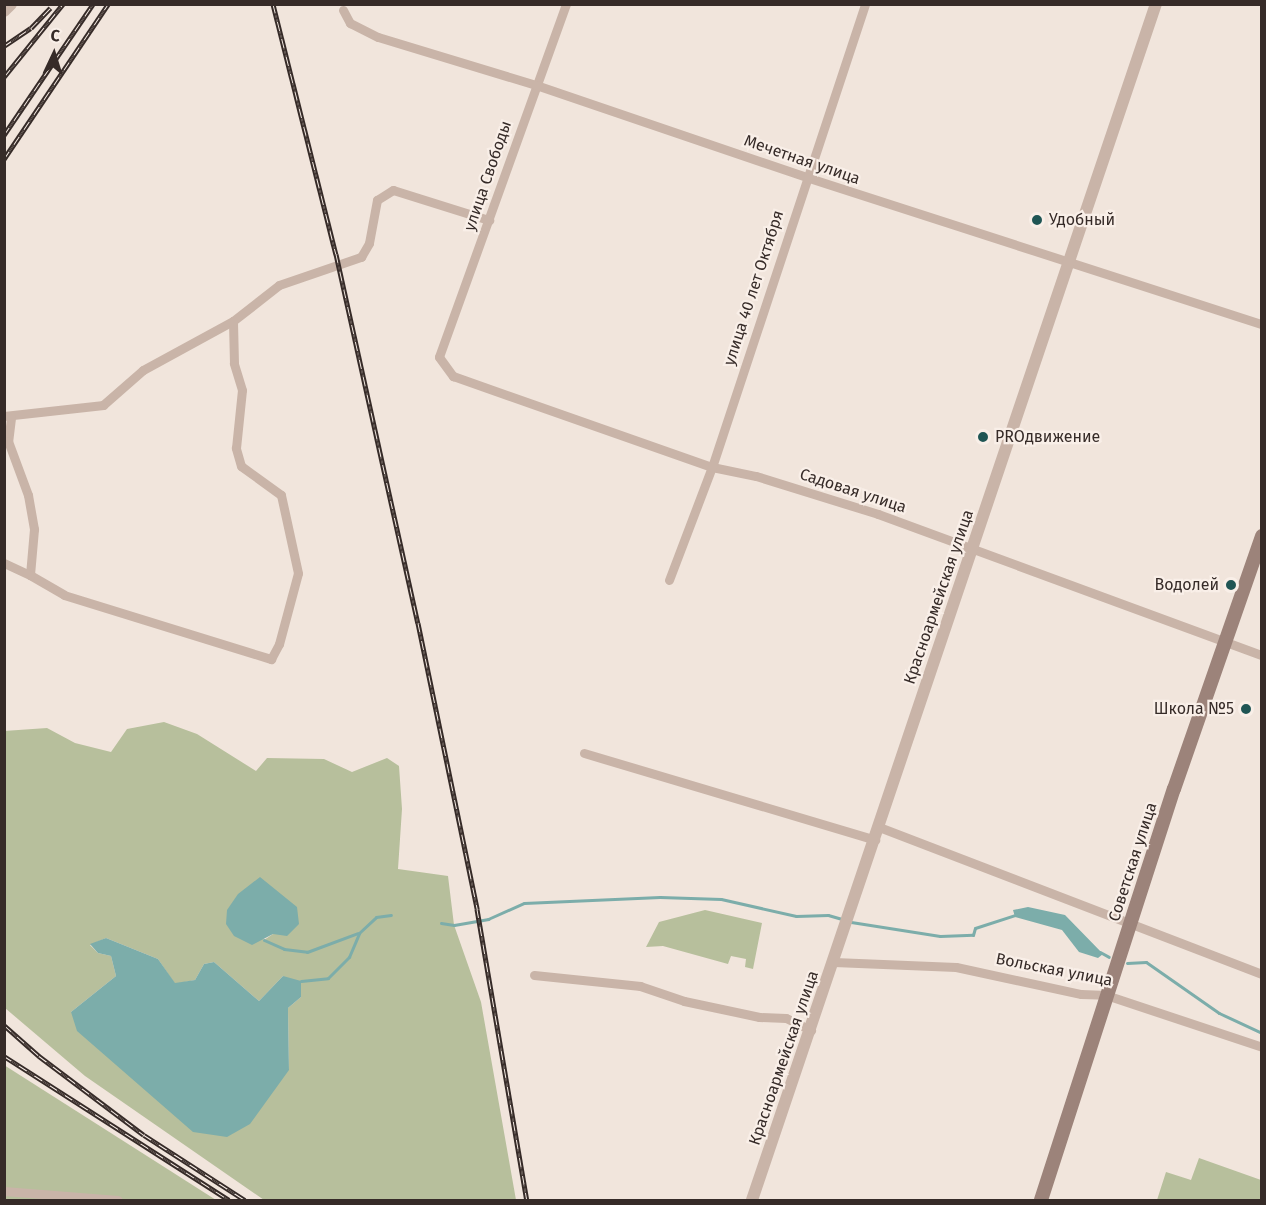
<!DOCTYPE html>
<html>
<head>
<meta charset="utf-8">
<style>
	body { margin:0 }
	#map { position:relative; width:1266px; height:1205px; overflow:hidden; background:#f1e5dc; font-family:"Fira Sans",sans-serif }
	div>[style] { position:absolute }
	.green>* { inset:0; background:#b7bf9c }
	.water>* { inset:0; background:#7cadaa }
	.stream>* { height:3px; margin:-1.5px; padding:0 1.5px; transform-origin:1.5px; border-radius:1.5px; background:#7cadaa }
	.minor>* { height:9px; margin:-4.5px; padding:0 4.5px; transform-origin:4.5px; border-radius:4.5px; background:#c9b4a8 }
	.tertiary>* { height:12px; margin:-6px; padding:0 6px; transform-origin:6px; border-radius:6px; background:#c9b4a8 }
	.secondary>* { height:14px; margin:-7px; padding:0 7px; transform-origin:7px; border-radius:7px; background:#9c837a }
	.rail>* { height:5px; margin-top:-2.5px; transform-origin:0; background:repeating-linear-gradient(90deg,#f9efe8 0 9px,#362b28 0 18px); box-sizing:border-box; border-block:2px solid #362b28 }
	.dots>* { width:16px; height:16px; translate:-50% -50%; box-sizing:border-box; border:3px solid #f9efe8; border-radius:50% }
	span { translate:-50% -50%; white-space:nowrap; text-align:center; line-height:1.15; -webkit-text-stroke:4.5px #f9efe8; paint-order:stroke }
	.street-label { font-size:16px; color:#362b28 }
	.poi-label { font-size:16px; color:#362b28 }
	.left { translate:0 -50%; text-align:left }
	.right { translate:-100% -50%; text-align:right }
	.frame { position:absolute; inset:0; border:6px solid #362b28; pointer-events:none }
	.north { position:absolute; left:24px; top:24px; width:60px; height:60px; -webkit-text-stroke:4px #f9efe8; paint-order:stroke; rotate:4deg; font-size:16px; font-weight:700; line-height:24px; text-align:center; color:#362b28 }
	.north::after { content:''; display:block; margin:auto; width:21px; height:27px; background:#362b28; clip-path:polygon(50% 0,100% 100%,50% 72%,0 100%) }
</style>
</head>
<body>
<div id="map">
	<div class="green">
		<div style="clip-path:polygon(evenodd,164px 722px,197px 734px,256px 771px,267px 758px,324px 759px,352px 772px,387px 758px,399px 766px,402px 809px,398px 869px,448px 876px,454px 925px,481px 1002px,516px 1200px,264px 1200px,85px 1076px,5px 1008px,4px 731px,47px 728px,75px 743px,111px 752px,127px 729px,164px 722px,238px 894px,273px 934px,264px 940px,238px 894px,164px 722px,106px 938px,158px 959px,175px 984px,195px 980px,204px 964px,214px 962px,259px 1001px,283px 976px,301px 997px,288px 1008px,289px 1070px,71px 1012px,116px 976px,111px 956px,98px 953px,90px 945px,106px 938px)"></div>
		<div style="clip-path:polygon(705px 910px,762px 923px,753px 969px,745px 967px,746px 959px,731px 956px,728px 964px,663px 946px,646px 947px,659px 922px)"></div>
		<div style="clip-path:polygon(4px 1065px,158px 1163px,216px 1200px,5px 1200px)"></div>
		<div style="clip-path:polygon(1199px 1158px,1261px 1180px,1261px 1200px,1157px 1200px,1166px 1172px,1191px 1180px)"></div>
	</div>
	<div class="water">
		<div style="clip-path:polygon(260px 877px,297px 907px,299px 924px,287px 936px,273px 934px,252px 945px,234px 936px,226px 924px,227px 910px,238px 894px)"></div>
		<div style="clip-path:polygon(1028px 907px,1065px 915px,1103px 954px,1098px 958px,1079px 952px,1062px 930px,1015px 917px,1013px 910px)"></div>
		<div style="clip-path:polygon(106px 938px,158px 959px,175px 983px,195px 980px,204px 964px,214px 962px,259px 1001px,283px 976px,301px 981px,301px 997px,288px 1008px,289px 1070px,250px 1124px,227px 1137px,193px 1132px,77px 1031px,71px 1012px,116px 976px,111px 956px,98px 953px,90px 944px)"></div>
	</div>
	<div class="stream">
		<div style="left:851px;top:922px;width:90px;rotate:8.9deg"></div>
		<div style="left:940px;top:936px;width:33px;rotate:-2deg"></div>
		<div style="left:973px;top:935px;width:7px;rotate:-74deg"></div>
		<div style="left:975px;top:928px;width:45px;rotate:-18deg"></div>
		<div style="left:441px;top:923px;width:13px;rotate:9deg"></div>
		<div style="left:454px;top:925px;width:35px;rotate:-10deg"></div>
		<div style="left:488px;top:919px;width:39px;rotate:-24deg"></div>
		<div style="left:524px;top:903px;width:136px;rotate:-2.5deg"></div>
		<div style="left:660px;top:897px;width:61px;rotate:1.9deg"></div>
		<div style="left:721px;top:899px;width:77px;rotate:12.8deg"></div>
		<div style="left:796px;top:916px;width:32px;rotate:-2deg"></div>
		<div style="left:828px;top:915px;width:18px;rotate:16deg"></div>
		<div style="left:264px;top:940px;width:22px;rotate:24deg"></div>
		<div style="left:284px;top:949px;width:23px;rotate:7deg"></div>
		<div style="left:307px;top:952px;width:54px;rotate:-20.4deg"></div>
		<div style="left:1100px;top:952px;width:10px;rotate:29deg"></div>
		<div style="left:1127px;top:963px;width:19px;rotate:-3deg"></div>
		<div style="left:1146px;top:962px;width:89px;rotate:34.9deg"></div>
		<div style="left:1219px;top:1013px;width:47px;rotate:24.9deg"></div>
		<div style="left:301px;top:981px;width:27px;rotate:-6deg"></div>
		<div style="left:328px;top:978px;width:30px;rotate:-45deg"></div>
		<div style="left:349px;top:957px;width:26px;rotate:-67deg"></div>
		<div style="left:359px;top:933px;width:23px;rotate:-43deg"></div>
		<div style="left:376px;top:917px;width:15px;rotate:-8deg"></div>
	</div>
	<div class="minor">
		<div style="left:566px;top:4px;width:375px;rotate:109.8deg"></div>
		<div style="left:439px;top:357px;width:24px;rotate:54deg"></div>
		<div style="left:453px;top:376px;width:275px;rotate:19.4deg"></div>
		<div style="left:712px;top:467px;width:45px;rotate:11.6deg"></div>
		<div style="left:756px;top:476px;width:128px;rotate:17.3deg"></div>
		<div style="left:878px;top:514px;width:409px;rotate:20.2deg"></div>
		<div style="left:343px;top:10px;width:15px;rotate:62deg"></div>
		<div style="left:350px;top:23px;width:31px;rotate:27deg"></div>
		<div style="left:378px;top:37px;width:165px;rotate:16.9deg"></div>
		<div style="left:536px;top:85px;width:285px;rotate:18.8deg"></div>
		<div style="left:806px;top:177px;width:479px;rotate:17.9deg"></div>
		<div style="left:4px;top:416px;width:100px;rotate:-6.3deg"></div>
		<div style="left:103px;top:405px;width:53px;rotate:-41.2deg"></div>
		<div style="left:143px;top:370px;width:102px;rotate:-28.6deg"></div>
		<div style="left:233px;top:321px;width:58px;rotate:-38deg"></div>
		<div style="left:279px;top:285px;width:87px;rotate:-18.9deg"></div>
		<div style="left:361px;top:257px;width:16px;rotate:-60deg"></div>
		<div style="left:369px;top:243px;width:44px;rotate:-79.5deg"></div>
		<div style="left:377px;top:200px;width:19px;rotate:-32deg"></div>
		<div style="left:393px;top:190px;width:101px;rotate:17.4deg"></div>
		<div style="left:11px;top:418px;width:23px;rotate:97deg"></div>
		<div style="left:8px;top:441px;width:58px;rotate:69.7deg"></div>
		<div style="left:28px;top:495px;width:35px;rotate:80deg"></div>
		<div style="left:34px;top:529px;width:46px;rotate:95deg"></div>
		<div style="left:30px;top:575px;width:39px;rotate:30deg"></div>
		<div style="left:64px;top:595px;width:217px;rotate:17.2deg"></div>
		<div style="left:271px;top:659px;width:17px;rotate:-62deg"></div>
		<div style="left:279px;top:644px;width:73px;rotate:-75deg"></div>
		<div style="left:298px;top:573px;width:80px;rotate:-102.3deg"></div>
		<div style="left:281px;top:495px;width:49px;rotate:-144.1deg"></div>
		<div style="left:241px;top:466px;width:19px;rotate:-106deg"></div>
		<div style="left:236px;top:448px;width:58px;rotate:-84.1deg"></div>
		<div style="left:242px;top:390px;width:28px;rotate:-107deg"></div>
		<div style="left:234px;top:363px;width:42px;rotate:-91.4deg"></div>
		<div style="left:4px;top:563px;width:29px;rotate:25deg"></div>
		<div style="left:669px;top:580px;width:121px;rotate:-69.2deg"></div>
		<div style="left:712px;top:467px;width:488px;rotate:-71.7deg"></div>
		<div style="left:584px;top:753px;width:304px;rotate:16.6deg"></div>
		<div style="left:879px;top:827px;width:410px;rotate:21deg"></div>
		<div style="left:834px;top:962px;width:122px;rotate:2.3deg"></div>
		<div style="left:956px;top:967px;width:128px;rotate:12.2deg"></div>
		<div style="left:1081px;top:994px;width:25px;rotate:2deg"></div>
		<div style="left:1106px;top:995px;width:164px;rotate:18.4deg"></div>
		<div style="left:534px;top:975px;width:107px;rotate:5.9deg"></div>
		<div style="left:640px;top:986px;width:46px;rotate:18.8deg"></div>
		<div style="left:684px;top:1001px;width:77px;rotate:12deg"></div>
		<div style="left:759px;top:1017px;width:27px;rotate:2deg"></div>
		<div style="left:786px;top:1018px;width:28px;rotate:26deg"></div>
		<div style="left:4px;top:1191px;width:114px;rotate:4.5deg"></div>
	</div>
	<div class="tertiary">
		<div style="left:4px;top:11px;width:10px;rotate:-45deg"></div>
		<div style="left:752px;top:1200px;width:1262px;rotate:-71.34deg"></div>
	</div>
	<div class="secondary">
		<div style="left:1041px;top:1200px;width:432px;rotate:-72.1deg"></div>
		<div style="left:1174px;top:789px;width:268px;rotate:-70.8deg"></div>
	</div>
	<div class="rail">
		<div style="left:273px;top:4px;width:258px;rotate:75.9deg"></div>
		<div style="left:336px;top:254px;width:378px;rotate:77.5deg"></div>
		<div style="left:418px;top:623px;width:292px;rotate:78.3deg"></div>
		<div style="left:477px;top:909px;width:295px;rotate:80.3deg"></div>
		<div style="left:4px;top:46px;width:32px;rotate:-34deg"></div>
		<div style="left:31px;top:28px;width:28px;rotate:-46deg"></div>
		<div style="left:4px;top:77px;width:94px;rotate:-51.1deg"></div>
		<div style="left:4px;top:135px;width:158px;rotate:-55.8deg"></div>
		<div style="left:4px;top:159px;width:187px;rotate:-56.1deg"></div>
		<div style="left:4px;top:1025px;width:47px;rotate:41.5deg"></div>
		<div style="left:39px;top:1056px;width:131px;rotate:37deg"></div>
		<div style="left:144px;top:1135px;width:120px;rotate:32.8deg"></div>
		<div style="left:4px;top:1056px;width:267px;rotate:32.6deg"></div>
	</div>
	<div class="dots">
		<div style="left:1037px;top:220px;background:#1f5554"></div>
		<div style="left:983px;top:437px;background:#1f5554"></div>
		<div style="left:1231px;top:585px;background:#1f5554"></div>
		<div style="left:1246px;top:709px;background:#1f5554"></div>
	</div>
	<div class="street-label">
		<span style="left:802px;top:160px;rotate:19deg">Мечетная улица</span>
		<span style="left:488px;top:176px;rotate:-71deg">улица Свободы</span>
		<span style="left:754px;top:288px;rotate:-72deg">улица 40 лет Октября</span>
		<span style="left:853px;top:491px;rotate:18deg">Садовая улица</span>
		<span style="left:939px;top:597px;rotate:-71deg">Красноармейская улица</span>
		<span style="left:1133px;top:862px;rotate:-72deg">Советская улица</span>
		<span style="left:1054px;top:970px;rotate:11deg">Вольская улица</span>
		<span style="left:784px;top:1058px;rotate:-71deg">Красноармейская улица</span>
	</div>
	<div class="poi-label">
		<span class="left" style="left:1049px;top:220px">Удобный</span>
		<span class="left" style="left:995px;top:437px">PROдвижение</span>
		<span class="right" style="left:1219px;top:585px">Водолей</span>
		<span class="right" style="left:1234px;top:709px">Школа №5</span>
	</div>
	<div class="frame"></div>
	<div class="north">С</div>
</div>
</body>
</html>
